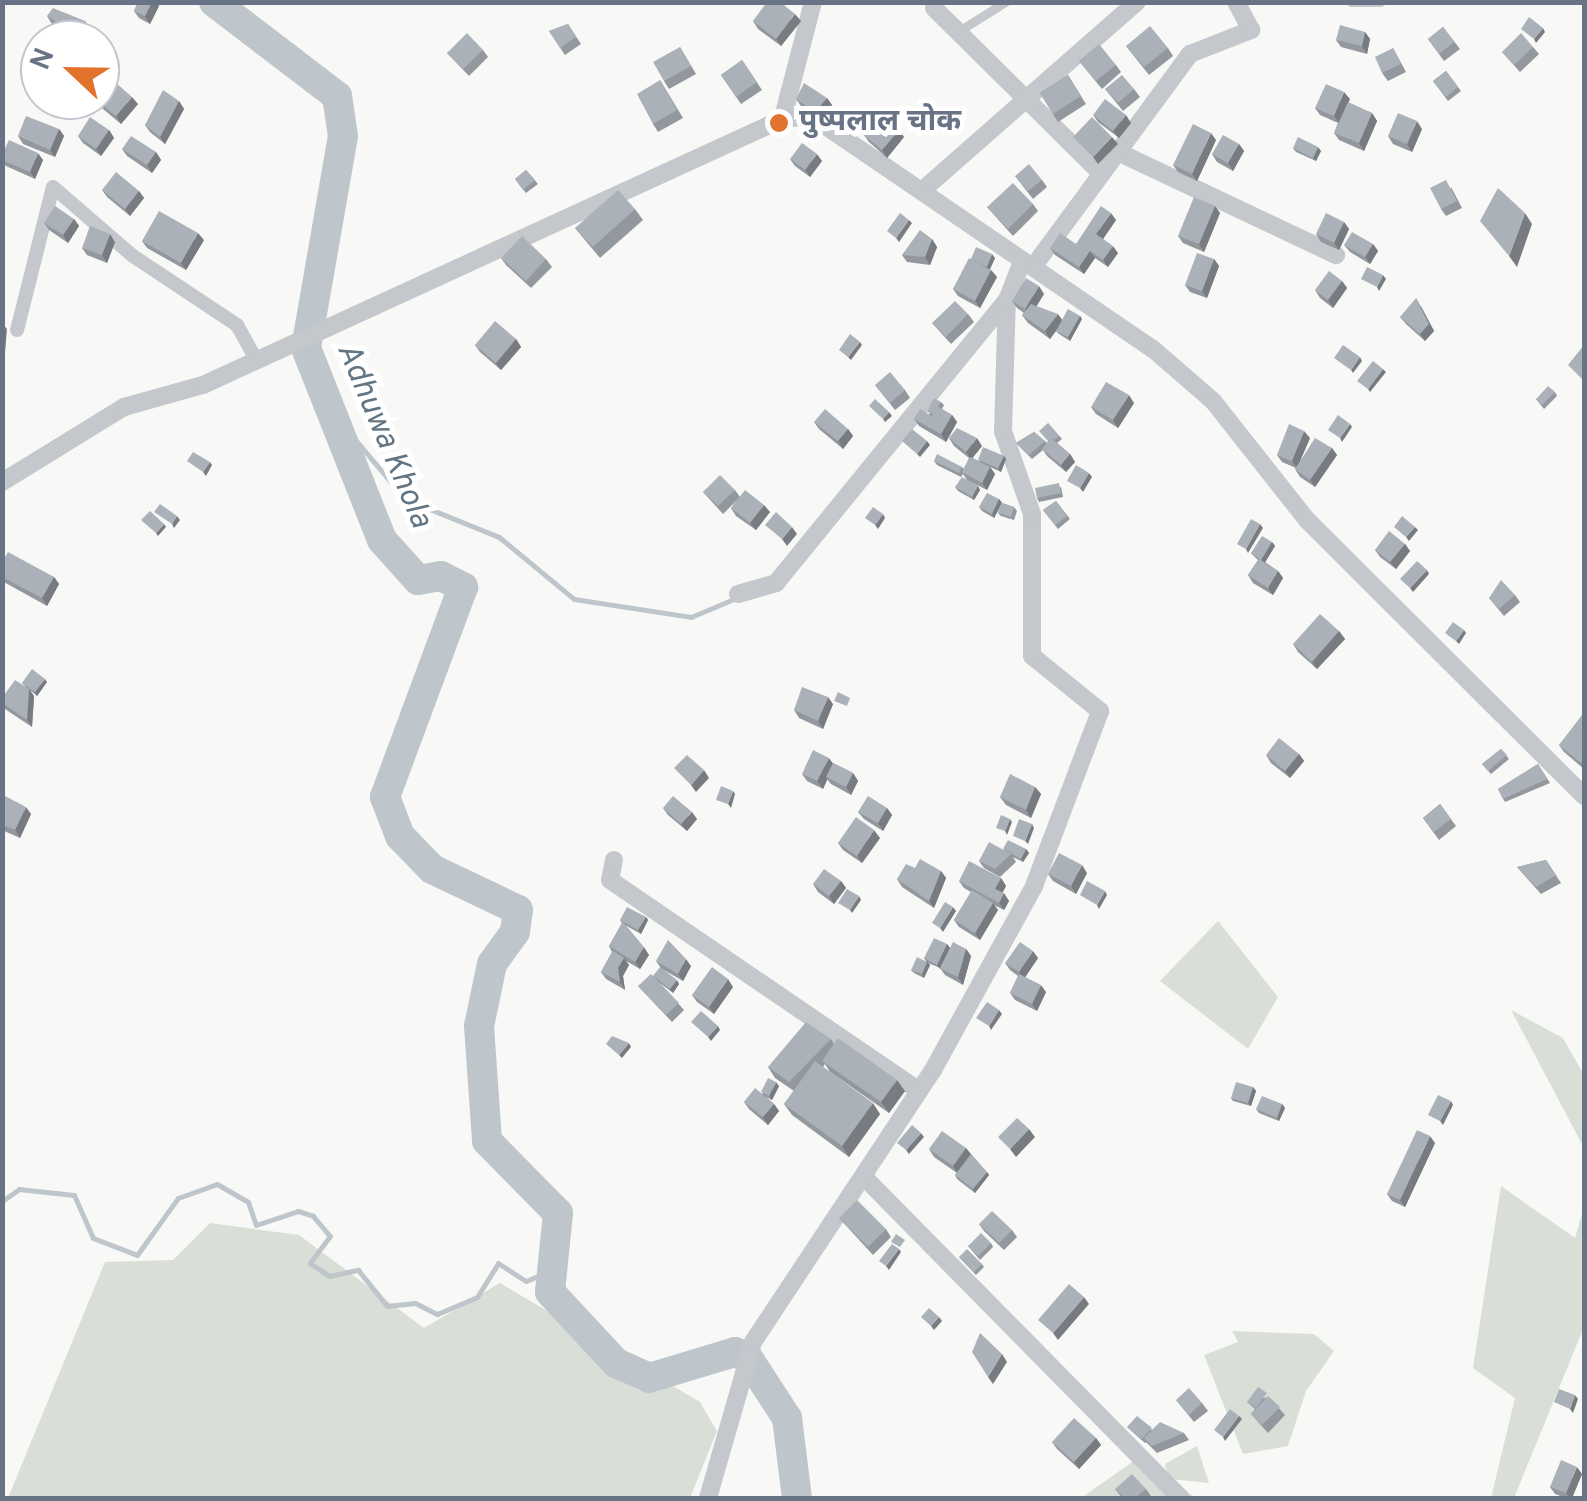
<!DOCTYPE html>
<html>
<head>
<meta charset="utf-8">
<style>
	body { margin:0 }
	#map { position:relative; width:1587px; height:1501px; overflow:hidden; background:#f8f8f6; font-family:Overpass,"Noto Sans Devanagari",sans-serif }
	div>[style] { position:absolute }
	.green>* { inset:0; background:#d9dfd7 }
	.stream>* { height:5px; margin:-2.5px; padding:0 2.5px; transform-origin:2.5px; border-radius:2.5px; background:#bec6cc }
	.river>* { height:30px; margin:-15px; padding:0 15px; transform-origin:15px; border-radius:15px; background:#bec6cc }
	.service>* { height:9px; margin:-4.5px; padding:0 4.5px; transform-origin:4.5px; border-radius:4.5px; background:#c4c7cb }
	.pedestrian>* { height:14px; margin:-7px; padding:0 7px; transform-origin:7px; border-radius:7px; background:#c4c7cb }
	.minor>* { height:18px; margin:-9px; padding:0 9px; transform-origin:9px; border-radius:9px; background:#c4c7cb }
	.wall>* { inset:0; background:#93989e }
	.shaded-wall>* { inset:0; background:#787c81 }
	.building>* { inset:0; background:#abb1b8 }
	.dots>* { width:28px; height:28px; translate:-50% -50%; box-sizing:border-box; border:5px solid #fff; border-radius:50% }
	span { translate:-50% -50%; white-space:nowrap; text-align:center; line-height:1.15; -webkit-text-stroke:10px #fff; paint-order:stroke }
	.poi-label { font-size:30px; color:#687486; font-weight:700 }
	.left { translate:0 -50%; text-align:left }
	.water-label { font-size:32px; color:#637582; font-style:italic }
	.frame { position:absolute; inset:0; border:5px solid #687486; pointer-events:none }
	.north { position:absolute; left:20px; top:20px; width:100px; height:100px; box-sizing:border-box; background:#fff; border:2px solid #c3c7cf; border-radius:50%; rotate:292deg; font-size:28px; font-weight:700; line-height:40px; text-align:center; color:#687486 }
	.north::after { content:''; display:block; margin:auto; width:35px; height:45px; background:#e1732d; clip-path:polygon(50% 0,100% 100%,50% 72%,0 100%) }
</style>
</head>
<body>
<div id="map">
	<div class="green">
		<div style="clip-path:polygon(1218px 921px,1278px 997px,1248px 1049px,1160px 981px)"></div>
		<div style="clip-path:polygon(1511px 1010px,1563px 1038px,1584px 1075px,1584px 1148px)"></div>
		<div style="clip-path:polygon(1501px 1186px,1575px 1238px,1584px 1207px,1584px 1327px,1514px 1498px,1491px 1498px,1515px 1398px,1473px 1368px)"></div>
		<div style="clip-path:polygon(210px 1223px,299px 1235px,424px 1328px,500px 1283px,700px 1402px,717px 1431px,690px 1498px,8px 1498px,105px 1262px,173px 1260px)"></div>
		<div style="clip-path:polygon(1232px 1331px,1314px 1334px,1334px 1351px,1306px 1391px,1288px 1446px,1243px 1454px,1204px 1355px,1238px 1342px)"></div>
		<div style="clip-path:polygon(1197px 1446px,1209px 1483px,1170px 1479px,1196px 1498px,1081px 1498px,1138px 1458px,1168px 1477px,1165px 1464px)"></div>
	</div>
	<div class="stream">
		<div style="left:327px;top:406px;width:121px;rotate:50deg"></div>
		<div style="left:405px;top:499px;width:101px;rotate:22deg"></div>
		<div style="left:499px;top:537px;width:97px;rotate:39.6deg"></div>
		<div style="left:574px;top:599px;width:118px;rotate:8.7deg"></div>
		<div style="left:691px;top:617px;width:49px;rotate:-22.9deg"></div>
		<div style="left:2px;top:1201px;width:21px;rotate:-35deg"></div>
		<div style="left:19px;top:1189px;width:55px;rotate:6.2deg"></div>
		<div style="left:74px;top:1195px;width:47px;rotate:66.2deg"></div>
		<div style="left:93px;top:1238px;width:47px;rotate:21.1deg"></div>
		<div style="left:137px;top:1255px;width:70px;rotate:-54.3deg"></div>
		<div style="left:178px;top:1198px;width:41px;rotate:-19.7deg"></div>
		<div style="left:217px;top:1184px;width:36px;rotate:30deg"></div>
		<div style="left:248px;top:1202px;width:24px;rotate:71deg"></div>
		<div style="left:256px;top:1225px;width:44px;rotate:-18.4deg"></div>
		<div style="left:298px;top:1211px;width:16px;rotate:18deg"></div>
		<div style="left:313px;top:1216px;width:26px;rotate:50deg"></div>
		<div style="left:330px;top:1236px;width:34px;rotate:127deg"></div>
		<div style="left:310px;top:1263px;width:23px;rotate:34deg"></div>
		<div style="left:329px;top:1276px;width:30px;rotate:-12deg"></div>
		<div style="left:358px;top:1270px;width:46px;rotate:51.1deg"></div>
		<div style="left:387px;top:1306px;width:28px;rotate:-6deg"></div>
		<div style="left:415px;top:1303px;width:25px;rotate:27deg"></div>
		<div style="left:437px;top:1314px;width:43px;rotate:-23deg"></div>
		<div style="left:477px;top:1297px;width:40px;rotate:-58deg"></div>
		<div style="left:498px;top:1263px;width:33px;rotate:33deg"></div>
		<div style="left:526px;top:1281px;width:26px;rotate:-23deg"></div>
	</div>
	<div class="river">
		<div style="left:214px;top:2px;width:155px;rotate:37.4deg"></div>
		<div style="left:337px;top:96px;width:40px;rotate:81.5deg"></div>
		<div style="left:343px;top:136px;width:215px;rotate:99.9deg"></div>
		<div style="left:306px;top:348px;width:206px;rotate:68.4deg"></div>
		<div style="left:382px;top:540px;width:54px;rotate:48deg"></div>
		<div style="left:418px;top:580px;width:23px;rotate:-10deg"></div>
		<div style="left:441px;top:576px;width:25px;rotate:27deg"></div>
		<div style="left:463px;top:587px;width:224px;rotate:110.4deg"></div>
		<div style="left:385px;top:797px;width:42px;rotate:69deg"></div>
		<div style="left:400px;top:836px;width:46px;rotate:45.9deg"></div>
		<div style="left:432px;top:869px;width:95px;rotate:25.5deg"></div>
		<div style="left:518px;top:910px;width:22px;rotate:98deg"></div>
		<div style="left:515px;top:932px;width:39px;rotate:126deg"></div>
		<div style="left:492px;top:964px;width:63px;rotate:101.8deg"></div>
		<div style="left:479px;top:1026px;width:115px;rotate:86deg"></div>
		<div style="left:487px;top:1141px;width:101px;rotate:45.4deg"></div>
		<div style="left:558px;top:1213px;width:79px;rotate:95.8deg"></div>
		<div style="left:550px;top:1292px;width:97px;rotate:47.1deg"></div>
		<div style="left:616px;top:1363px;width:36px;rotate:24deg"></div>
		<div style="left:649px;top:1378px;width:90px;rotate:-16.8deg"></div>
		<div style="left:735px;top:1352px;width:14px;rotate:25deg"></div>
		<div style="left:748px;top:1358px;width:72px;rotate:57deg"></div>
		<div style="left:787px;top:1418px;width:81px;rotate:82.9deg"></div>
	</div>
	<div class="service">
		<div style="left:1351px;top:2px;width:29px"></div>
		<div style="left:962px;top:29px;width:51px;rotate:-32.1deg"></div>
	</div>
	<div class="pedestrian">
		<div style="left:17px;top:330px;width:147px;rotate:-75.9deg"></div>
		<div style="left:53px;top:187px;width:106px;rotate:40.8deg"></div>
		<div style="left:133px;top:256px;width:125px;rotate:33.6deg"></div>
		<div style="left:237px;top:325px;width:35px;rotate:61deg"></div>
	</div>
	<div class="minor">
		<div style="left:934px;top:8px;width:236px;rotate:44.7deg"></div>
		<div style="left:782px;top:121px;width:123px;rotate:-75.4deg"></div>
		<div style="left:1120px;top:153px;width:239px;rotate:25.3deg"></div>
		<div style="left:925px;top:188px;width:282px;rotate:-41.3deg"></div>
		<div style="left:1033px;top:267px;width:265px;rotate:-53.6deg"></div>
		<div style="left:1190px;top:54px;width:66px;rotate:-21.5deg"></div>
		<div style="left:1251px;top:30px;width:32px;rotate:-118deg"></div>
		<div style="left:2px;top:482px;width:143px;rotate:-31.6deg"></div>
		<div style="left:124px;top:407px;width:82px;rotate:-15.6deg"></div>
		<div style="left:203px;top:385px;width:637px;rotate:-24.67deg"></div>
		<div style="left:782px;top:119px;width:29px;rotate:-6deg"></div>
		<div style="left:811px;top:116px;width:414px;rotate:34.3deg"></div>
		<div style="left:1153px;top:349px;width:79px;rotate:40.9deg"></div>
		<div style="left:1213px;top:401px;width:152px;rotate:51.7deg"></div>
		<div style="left:1307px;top:520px;width:391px;rotate:44.9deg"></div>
		<div style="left:738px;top:594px;width:40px;rotate:-16deg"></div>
		<div style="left:776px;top:583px;width:365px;rotate:-50.8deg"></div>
		<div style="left:614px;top:860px;width:20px;rotate:101deg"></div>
		<div style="left:610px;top:880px;width:374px;rotate:34.3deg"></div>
		<div style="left:864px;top:1177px;width:451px;rotate:45.4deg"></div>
		<div style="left:708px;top:1498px;width:162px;rotate:-73.9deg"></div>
		<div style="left:753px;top:1342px;width:326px;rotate:-56.5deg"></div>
		<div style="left:933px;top:1070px;width:210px;rotate:-61.2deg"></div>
		<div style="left:1034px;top:886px;width:187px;rotate:-69.3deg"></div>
		<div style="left:1100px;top:711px;width:87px;rotate:-141deg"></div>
		<div style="left:1032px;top:656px;width:142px;rotate:-90deg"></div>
		<div style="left:1032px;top:514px;width:88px;rotate:-109.3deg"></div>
		<div style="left:1003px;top:431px;width:131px;rotate:-88.3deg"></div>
		<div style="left:1007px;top:300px;width:41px;rotate:-68.5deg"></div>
	</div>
	<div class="wall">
		<div style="clip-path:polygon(138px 2px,157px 2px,159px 6px,150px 24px,139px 18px,134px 11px)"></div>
		<div style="clip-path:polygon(47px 16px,85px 21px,90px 29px,91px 40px,61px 40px,60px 38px,63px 30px,52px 24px)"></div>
		<div style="clip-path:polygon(753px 21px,801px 21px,781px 46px,758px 29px)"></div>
		<div style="clip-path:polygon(568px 24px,581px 44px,565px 55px,549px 31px)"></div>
		<div style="clip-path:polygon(1443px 27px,1460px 49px,1444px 61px,1428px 39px)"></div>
		<div style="clip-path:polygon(1365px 32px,1370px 39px,1367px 54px,1341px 47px,1336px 40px)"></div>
		<div style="clip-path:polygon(1126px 46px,1168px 48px,1173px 56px,1149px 75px)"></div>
		<div style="clip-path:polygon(680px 47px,696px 74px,669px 89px,664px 81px)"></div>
		<div style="clip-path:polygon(1533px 47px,1539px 54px,1520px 72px,1502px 52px)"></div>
		<div style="clip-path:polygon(1393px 48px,1406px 72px,1388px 81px,1382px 73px)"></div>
		<div style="clip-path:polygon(483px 50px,488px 57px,469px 76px,447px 53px)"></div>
		<div style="clip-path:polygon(742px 60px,762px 90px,741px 104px,721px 75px)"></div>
		<div style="clip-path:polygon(1079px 61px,1116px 65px,1121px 72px,1102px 89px)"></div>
		<div style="clip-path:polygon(1446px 71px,1461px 91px,1448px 101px,1433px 81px)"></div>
		<div style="clip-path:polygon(1068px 75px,1086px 104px,1058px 122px,1040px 93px)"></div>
		<div style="clip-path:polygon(660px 80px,683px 118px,658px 132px,653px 124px)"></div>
		<div style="clip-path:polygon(1105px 89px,1134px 89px,1140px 97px,1123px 111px)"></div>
		<div style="clip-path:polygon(827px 98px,832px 105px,820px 120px,801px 106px,796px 99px)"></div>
		<div style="clip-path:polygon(1350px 99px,1348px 103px,1372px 113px,1377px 121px,1364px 151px,1339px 140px,1334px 133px,1338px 123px,1320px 115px,1315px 108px)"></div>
		<div style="clip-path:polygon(98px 101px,138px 104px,121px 124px,103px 109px)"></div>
		<div style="clip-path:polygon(179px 101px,184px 109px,165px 144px,150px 132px,145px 125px)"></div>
		<div style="clip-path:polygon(1093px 115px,1131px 123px,1119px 138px,1098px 122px)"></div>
		<div style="clip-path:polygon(59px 129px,64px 136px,55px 157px,23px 144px,18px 136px)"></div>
		<div style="clip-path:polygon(1422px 129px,1412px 152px,1393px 144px,1388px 136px)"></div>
		<div style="clip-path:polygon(109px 130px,114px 138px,101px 156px,83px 143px,78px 136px)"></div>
		<div style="clip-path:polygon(864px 135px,904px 137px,887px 158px,869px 142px)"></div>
		<div style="clip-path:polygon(1216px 140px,1197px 181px,1178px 172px,1173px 165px)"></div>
		<div style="clip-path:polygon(1239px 144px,1244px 151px,1233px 171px,1217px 162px,1212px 154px)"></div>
		<div style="clip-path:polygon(1293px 148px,1321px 151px,1316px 161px,1296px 152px)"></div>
		<div style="clip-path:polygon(122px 149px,156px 152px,161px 160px,152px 173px,127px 156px)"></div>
		<div style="clip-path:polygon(2px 155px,43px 160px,35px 179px,6px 166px,2px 162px)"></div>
		<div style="clip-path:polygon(790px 159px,822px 161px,810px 177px,795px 166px)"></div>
		<div style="clip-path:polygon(526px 170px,538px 184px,526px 193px,515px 179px)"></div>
		<div style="clip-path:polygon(1015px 176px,1042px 180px,1047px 187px,1033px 199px)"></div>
		<div style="clip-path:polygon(1451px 187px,1462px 208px,1446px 216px,1441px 209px)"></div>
		<div style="clip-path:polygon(102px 190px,139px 191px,144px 198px,130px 216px,107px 197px)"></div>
		<div style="clip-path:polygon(1033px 204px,1038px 211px,1013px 236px,987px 207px)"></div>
		<div style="clip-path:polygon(1215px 206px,1220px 213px,1204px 252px,1183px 243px,1178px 236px)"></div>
		<div style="clip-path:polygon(635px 209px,643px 220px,600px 258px,575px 228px)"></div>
		<div style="clip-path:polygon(74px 219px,79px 226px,68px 243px,49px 230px,44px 223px)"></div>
		<div style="clip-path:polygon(1116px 220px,1103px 239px,1118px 253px,1108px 267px,1095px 258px,1084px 274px,1055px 255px,1050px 248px,1076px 244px)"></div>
		<div style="clip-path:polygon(1344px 222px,1349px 229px,1339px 250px,1321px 242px,1316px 234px)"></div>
		<div style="clip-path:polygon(932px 239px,937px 247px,930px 265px,907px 262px,902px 255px)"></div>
		<div style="clip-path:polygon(204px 240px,186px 270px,147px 248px,142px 241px)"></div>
		<div style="clip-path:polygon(115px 242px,107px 263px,87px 255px,82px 248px)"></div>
		<div style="clip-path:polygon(1373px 244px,1378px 251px,1370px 264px,1350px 252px,1344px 245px)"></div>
		<div style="clip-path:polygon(501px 258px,546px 259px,552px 267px,531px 288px,506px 265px)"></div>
		<div style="clip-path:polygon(995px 258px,990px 269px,997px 277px,980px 308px,958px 296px,953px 289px,971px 259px)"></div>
		<div style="clip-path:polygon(1214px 259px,1219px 266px,1207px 298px,1190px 292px,1185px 285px)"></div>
		<div style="clip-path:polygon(1342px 281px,1347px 288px,1333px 308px,1320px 298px,1315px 290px)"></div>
		<div style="clip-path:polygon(1044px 294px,1036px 306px,1062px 320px,1080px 316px,1082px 319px,1070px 341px,1059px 334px,1056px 331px,1059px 327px,1050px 339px,1028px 323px,1022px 315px,1024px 313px,1017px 308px,1012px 301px)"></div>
		<div style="clip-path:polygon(1421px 306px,1434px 331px,1425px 341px,1406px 324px,1400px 317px)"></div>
		<div style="clip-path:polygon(968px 314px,974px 322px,951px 344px,932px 323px)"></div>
		<div style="clip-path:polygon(516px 339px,521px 347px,501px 370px,480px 352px,475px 345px)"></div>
		<div style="clip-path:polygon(875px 385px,905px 390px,910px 398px,895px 410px)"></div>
		<div style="clip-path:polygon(1555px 392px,1557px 396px,1544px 409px,1536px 399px)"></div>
		<div style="clip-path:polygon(941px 402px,944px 405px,942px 409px,952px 415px,957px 422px,946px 442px,919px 426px,914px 419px,929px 414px)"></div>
		<div style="clip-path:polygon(1134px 403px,1118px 428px,1096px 414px,1091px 407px)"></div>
		<div style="clip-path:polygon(814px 422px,848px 429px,853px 436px,843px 449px,819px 429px)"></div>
		<div style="clip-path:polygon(1048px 423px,1062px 439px,1057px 443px,1070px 454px,1075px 462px,1066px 472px,1047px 456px,1043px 450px,1032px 459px,1016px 443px,1034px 432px,1047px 443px,1048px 441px)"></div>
		<div style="clip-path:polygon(949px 438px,982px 446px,972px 458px,979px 461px,1004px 456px,1006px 459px,1001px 472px,990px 467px,995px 474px,987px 490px,967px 480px,978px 486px,980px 490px,974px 500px,958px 491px,955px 487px,967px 480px,963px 474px,961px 477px,937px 465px,934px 461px,962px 467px,964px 469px,969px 458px,954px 446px)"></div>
		<div style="clip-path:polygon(1310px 438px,1300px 461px,1332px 448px,1337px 455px,1315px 487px,1300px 477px,1295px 469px,1296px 468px,1282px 462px,1277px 455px)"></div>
		<div style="clip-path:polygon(1061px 487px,1063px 497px,1039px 502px,1037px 498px)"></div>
		<div style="clip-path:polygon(735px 490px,740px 497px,770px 512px,756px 530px,736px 516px,731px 508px,738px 499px,723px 514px,703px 492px)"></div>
		<div style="clip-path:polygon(999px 499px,1002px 503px,1014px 507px,1017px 511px,1014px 520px,1001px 516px,998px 513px,1001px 505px,994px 518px,982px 511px,979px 507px)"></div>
		<div style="clip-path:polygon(1056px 501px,1070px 519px,1058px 529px,1043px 510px)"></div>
		<div style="clip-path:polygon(1272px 542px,1275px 546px,1265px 562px,1278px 571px,1283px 578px,1273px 595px,1253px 583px,1248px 575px,1258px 560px,1251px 553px)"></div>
		<div style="clip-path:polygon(1405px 544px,1410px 551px,1396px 569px,1380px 557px,1375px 550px)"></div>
		<div style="clip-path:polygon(2px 562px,54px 577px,59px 584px,47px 606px,2px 581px)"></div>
		<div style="clip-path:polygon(1515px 595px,1520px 602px,1504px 616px,1489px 598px)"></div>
		<div style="clip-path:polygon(1339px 631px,1345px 639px,1317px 669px,1298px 652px,1293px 644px)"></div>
		<div style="clip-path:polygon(47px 682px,37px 696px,30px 690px,34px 696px,32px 727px,5px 709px,2px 705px,2px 698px,26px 687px,22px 683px)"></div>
		<div style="clip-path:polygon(833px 704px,823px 729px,799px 718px,794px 710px)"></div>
		<div style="clip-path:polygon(1584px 717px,1584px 769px,1564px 752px,1559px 745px)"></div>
		<div style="clip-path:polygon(1501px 749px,1509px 759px,1491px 774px,1482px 764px)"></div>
		<div style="clip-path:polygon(1299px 754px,1304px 761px,1290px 778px,1271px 763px,1266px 755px)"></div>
		<div style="clip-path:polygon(833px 763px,853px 773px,858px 781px,851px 795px,831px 784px,827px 779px,823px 789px,807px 781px,802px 774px)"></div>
		<div style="clip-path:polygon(1538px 764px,1550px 783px,1505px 802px,1498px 789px)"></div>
		<div style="clip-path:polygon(1035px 787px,1041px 794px,1031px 818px,1006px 805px,1000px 797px)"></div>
		<div style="clip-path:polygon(2px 801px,31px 814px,20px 838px,2px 830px)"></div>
		<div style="clip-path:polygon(1440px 804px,1456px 826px,1439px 840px,1423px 818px)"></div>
		<div style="clip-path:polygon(663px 808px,697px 819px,687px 831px,668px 815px)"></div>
		<div style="clip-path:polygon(887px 808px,892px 815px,883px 831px,864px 819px,858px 812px)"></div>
		<div style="clip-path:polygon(880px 838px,862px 863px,843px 850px,838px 843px)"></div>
		<div style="clip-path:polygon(1026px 849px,1029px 853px,1023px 862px,1013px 857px,1016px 862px,1000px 877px,984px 868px,979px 861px,1004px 850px)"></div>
		<div style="clip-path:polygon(1546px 860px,1561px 883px,1541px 894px,1517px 867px)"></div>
		<div style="clip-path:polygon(915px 868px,941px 871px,946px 878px,934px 908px,902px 887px,897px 879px)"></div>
		<div style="clip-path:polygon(1087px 873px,1076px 894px,1053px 881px,1048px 874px)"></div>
		<div style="clip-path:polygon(1001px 878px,1006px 886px,1002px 892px,1009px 901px,1004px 910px,994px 905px,998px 910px,980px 940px,959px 927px,954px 920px,971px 892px,964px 888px,959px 881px)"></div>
		<div style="clip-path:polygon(841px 881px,846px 888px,834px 904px,818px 892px,813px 884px)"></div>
		<div style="clip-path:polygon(646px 917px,648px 920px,641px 934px,625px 925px,649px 955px,640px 969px,626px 961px,629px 965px,623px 976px,625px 990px,606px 979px,601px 972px,612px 952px,609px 946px,622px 923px,620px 920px)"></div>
		<div style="clip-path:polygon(947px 944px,950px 948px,966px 949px,971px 956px,963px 985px,945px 975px,940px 968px,928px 963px,930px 965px,924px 978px,914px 973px,911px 970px,926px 961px,924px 958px)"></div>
		<div style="clip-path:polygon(1038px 958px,1025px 977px,1046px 992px,1037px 1011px,1015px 1000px,1010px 993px,1018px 976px,1010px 970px,1005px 963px)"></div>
		<div style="clip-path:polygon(656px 961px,691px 966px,683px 981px,662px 969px,679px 984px,673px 993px,660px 983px,684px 1010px,672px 1022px,638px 986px,653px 976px,661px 968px)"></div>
		<div style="clip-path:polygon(733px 987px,714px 1014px,697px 1002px,692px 995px)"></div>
		<div style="clip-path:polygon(831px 1039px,834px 1044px,905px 1091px,889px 1113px,830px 1072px,825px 1064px,823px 1067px,880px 1114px,849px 1157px,792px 1115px,784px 1104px,794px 1091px,775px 1078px,768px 1067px)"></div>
		<div style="clip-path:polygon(779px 1086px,772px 1100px,766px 1097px,774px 1104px,779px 1111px,768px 1125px,749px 1109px,744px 1102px)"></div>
		<div style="clip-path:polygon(1253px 1087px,1256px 1091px,1251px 1106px,1233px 1101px,1231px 1098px)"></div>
		<div style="clip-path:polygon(1282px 1104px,1285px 1108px,1279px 1121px,1259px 1113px,1256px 1109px)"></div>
		<div style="clip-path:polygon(1435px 1143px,1405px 1207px,1392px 1201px,1387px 1194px)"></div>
		<div style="clip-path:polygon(966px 1148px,989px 1175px,975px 1193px,957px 1179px,955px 1175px,957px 1173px,934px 1157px,929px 1149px)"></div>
		<div style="clip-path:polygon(839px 1218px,886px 1229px,891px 1237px,873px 1255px)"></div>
		<div style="clip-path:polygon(979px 1224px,1012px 1230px,1017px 1237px,1004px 1250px,984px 1231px)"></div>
		<div style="clip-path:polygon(991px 1243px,993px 1247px,980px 1260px,968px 1246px)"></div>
		<div style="clip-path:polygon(959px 1257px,982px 1264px,984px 1267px,976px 1275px)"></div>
		<div style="clip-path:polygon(1269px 1397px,1285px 1415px,1268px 1433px,1251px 1414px,1255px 1409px,1247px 1402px)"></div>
		<div style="clip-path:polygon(1176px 1400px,1202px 1403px,1208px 1411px,1194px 1422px)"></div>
		<div style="clip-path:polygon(1127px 1427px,1184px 1433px,1189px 1440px,1157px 1453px,1146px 1442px,1145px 1443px)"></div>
		<div style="clip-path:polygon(1096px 1438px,1101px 1445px,1079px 1469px,1057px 1449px,1052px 1442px)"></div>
		<div style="clip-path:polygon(1582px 1474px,1572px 1498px,1566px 1498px,1555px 1494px,1550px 1487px)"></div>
		<div style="clip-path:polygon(1115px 1489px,1146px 1489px,1151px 1496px,1148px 1498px,1122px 1498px)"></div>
	</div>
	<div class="shaded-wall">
		<div style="clip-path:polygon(152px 2px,157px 2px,159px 6px,150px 24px,145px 16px)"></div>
		<div style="clip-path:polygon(795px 14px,801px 21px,781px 46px,776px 39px)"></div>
		<div style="clip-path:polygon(85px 21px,90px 29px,91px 40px,86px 40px)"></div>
		<div style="clip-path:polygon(1543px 28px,1545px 32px,1536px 43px,1534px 39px)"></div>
		<div style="clip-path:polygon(1365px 32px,1370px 39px,1367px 54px,1362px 46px)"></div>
		<div style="clip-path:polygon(1344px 92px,1350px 99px,1339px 123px,1334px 116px)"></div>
		<div style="clip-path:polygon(132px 97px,138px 104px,121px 124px,116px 116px)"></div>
		<div style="clip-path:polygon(827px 98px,832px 105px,820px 120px,815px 112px)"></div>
		<div style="clip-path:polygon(179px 101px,184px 109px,165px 144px,160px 137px)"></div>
		<div style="clip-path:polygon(1372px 113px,1377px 121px,1364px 151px,1359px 143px)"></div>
		<div style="clip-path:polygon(1126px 115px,1131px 123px,1119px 138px,1113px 131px)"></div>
		<div style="clip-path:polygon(1417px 121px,1422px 129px,1412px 152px,1407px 144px)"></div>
		<div style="clip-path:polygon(59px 129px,64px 136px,55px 157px,50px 150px)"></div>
		<div style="clip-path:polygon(109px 130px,114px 138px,101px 156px,96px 149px)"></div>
		<div style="clip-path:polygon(899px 130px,904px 137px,887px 158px,882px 150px)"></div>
		<div style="clip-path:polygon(1211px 133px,1216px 140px,1197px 181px,1192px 174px)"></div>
		<div style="clip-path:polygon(1112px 137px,1118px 144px,1098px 164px,1093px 157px)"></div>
		<div style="clip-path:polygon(1239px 144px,1244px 151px,1233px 171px,1228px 163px)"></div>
		<div style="clip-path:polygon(1318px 147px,1321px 151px,1316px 161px,1313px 158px)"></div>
		<div style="clip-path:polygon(156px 152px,161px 160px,152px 173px,147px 165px)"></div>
		<div style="clip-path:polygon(38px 153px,43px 160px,35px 179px,30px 172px)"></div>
		<div style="clip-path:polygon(817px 154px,822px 161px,810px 177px,805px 170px)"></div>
		<div style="clip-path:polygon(139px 191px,144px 198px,130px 216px,125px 209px)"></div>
		<div style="clip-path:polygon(1215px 206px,1220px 213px,1204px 252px,1199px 244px)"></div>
		<div style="clip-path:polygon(1111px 213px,1116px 220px,1101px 242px,1096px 234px)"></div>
		<div style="clip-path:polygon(1525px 213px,1532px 224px,1517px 267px,1509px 256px)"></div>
		<div style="clip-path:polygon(74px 219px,79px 226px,68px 243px,63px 235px)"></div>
		<div style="clip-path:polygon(909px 220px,912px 223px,899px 242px,896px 238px)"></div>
		<div style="clip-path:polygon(1344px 222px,1349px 229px,1339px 250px,1334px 243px)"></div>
		<div style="clip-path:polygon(198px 233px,204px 240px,186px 270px,181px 263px)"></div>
		<div style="clip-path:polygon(110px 234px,115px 242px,107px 263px,102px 255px)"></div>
		<div style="clip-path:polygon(932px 239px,937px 247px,930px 265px,925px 257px)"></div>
		<div style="clip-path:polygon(1373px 244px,1378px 251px,1370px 264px,1365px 257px)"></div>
		<div style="clip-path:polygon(1113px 246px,1118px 253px,1108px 267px,1103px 260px)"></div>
		<div style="clip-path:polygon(1090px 251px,1095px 258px,1084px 274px,1079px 267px)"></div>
		<div style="clip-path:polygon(992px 254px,995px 258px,989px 271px,986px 268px)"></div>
		<div style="clip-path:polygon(1214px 259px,1219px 266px,1207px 298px,1202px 291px)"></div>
		<div style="clip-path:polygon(991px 270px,997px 277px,980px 308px,975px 301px)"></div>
		<div style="clip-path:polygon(1383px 275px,1386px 279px,1379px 291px,1377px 287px)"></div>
		<div style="clip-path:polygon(1342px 281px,1347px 288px,1333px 308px,1328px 300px)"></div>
		<div style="clip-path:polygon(1039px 286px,1044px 294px,1030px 317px,1025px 309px)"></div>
		<div style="clip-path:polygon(1416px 298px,1434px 331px,1425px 341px,1420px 334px)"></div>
		<div style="clip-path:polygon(1058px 314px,1063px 321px,1050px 339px,1045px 331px)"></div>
		<div style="clip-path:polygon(1080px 316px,1082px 319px,1070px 341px,1068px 337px)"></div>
		<div style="clip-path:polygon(2px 323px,7px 329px,5px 353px,2px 350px)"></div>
		<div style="clip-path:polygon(516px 339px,521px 347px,501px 370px,496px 363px)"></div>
		<div style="clip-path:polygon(860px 342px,862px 345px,851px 360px,848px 357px)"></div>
		<div style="clip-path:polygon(1360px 357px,1362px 361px,1353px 373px,1351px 370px)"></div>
		<div style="clip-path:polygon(1383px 369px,1386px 372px,1370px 392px,1368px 389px)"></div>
		<div style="clip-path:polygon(1129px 395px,1134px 403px,1118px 428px,1113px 420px)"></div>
		<div style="clip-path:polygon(889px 412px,892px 416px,885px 422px,883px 419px)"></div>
		<div style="clip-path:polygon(952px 415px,957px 422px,946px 442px,941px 434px)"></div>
		<div style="clip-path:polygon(1350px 424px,1352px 427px,1342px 442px,1340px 438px)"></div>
		<div style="clip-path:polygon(848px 429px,853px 436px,843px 449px,838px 441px)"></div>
		<div style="clip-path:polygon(1304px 431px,1310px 438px,1297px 468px,1292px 461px)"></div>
		<div style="clip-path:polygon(977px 438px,982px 446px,971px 460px,966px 452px)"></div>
		<div style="clip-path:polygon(927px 441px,930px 445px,920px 457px,917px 454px)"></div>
		<div style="clip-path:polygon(1332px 448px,1337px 455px,1315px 487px,1310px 480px)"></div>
		<div style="clip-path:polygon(1070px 454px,1075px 462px,1066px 472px,1061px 465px)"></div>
		<div style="clip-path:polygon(1004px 456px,1006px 459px,1001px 472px,998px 468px)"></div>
		<div style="clip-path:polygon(210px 462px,212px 465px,206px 476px,203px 472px)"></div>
		<div style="clip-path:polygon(990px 467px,995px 474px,987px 490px,982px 483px)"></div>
		<div style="clip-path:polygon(1089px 473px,1092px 477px,1083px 492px,1080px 488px)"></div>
		<div style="clip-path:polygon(978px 486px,980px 490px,974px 500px,972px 497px)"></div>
		<div style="clip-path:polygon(999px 499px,1002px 503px,994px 518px,992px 514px)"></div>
		<div style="clip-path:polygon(764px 505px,770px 512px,756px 530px,750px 523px)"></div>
		<div style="clip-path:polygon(883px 514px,885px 518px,878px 529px,875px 525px)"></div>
		<div style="clip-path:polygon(177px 516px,180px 520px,174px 528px,172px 524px)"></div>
		<div style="clip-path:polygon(164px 524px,166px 527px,158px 536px,156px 533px)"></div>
		<div style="clip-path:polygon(1260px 524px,1263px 528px,1248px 553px,1246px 549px)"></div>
		<div style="clip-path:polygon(792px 527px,797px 534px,787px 546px,782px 539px)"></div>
		<div style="clip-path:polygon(1415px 527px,1418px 530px,1409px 541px,1406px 537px)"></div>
		<div style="clip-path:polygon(1272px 542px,1275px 546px,1264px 564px,1261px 560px)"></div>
		<div style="clip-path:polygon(1405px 544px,1410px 551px,1396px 569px,1390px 562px)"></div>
		<div style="clip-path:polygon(1427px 570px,1429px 574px,1413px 592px,1410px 588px)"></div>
		<div style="clip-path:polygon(1278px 571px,1283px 578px,1273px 595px,1268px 588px)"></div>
		<div style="clip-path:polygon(54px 577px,59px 584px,47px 606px,42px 598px)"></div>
		<div style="clip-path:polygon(1464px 630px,1466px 633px,1459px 644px,1456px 641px)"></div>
		<div style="clip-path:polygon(1339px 631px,1345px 639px,1317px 669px,1312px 662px)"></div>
		<div style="clip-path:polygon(45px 679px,47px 682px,37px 696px,35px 692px)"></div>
		<div style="clip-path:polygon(29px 689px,34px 696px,32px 727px,27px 720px)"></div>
		<div style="clip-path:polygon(828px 697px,833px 704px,823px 729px,818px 721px)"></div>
		<div style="clip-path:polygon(1299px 754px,1304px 761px,1290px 778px,1285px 771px)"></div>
		<div style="clip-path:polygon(829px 758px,834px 765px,823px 789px,817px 781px)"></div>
		<div style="clip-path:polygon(704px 770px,709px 778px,696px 792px,691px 785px)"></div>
		<div style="clip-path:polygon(853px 773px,858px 781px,851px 795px,846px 787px)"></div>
		<div style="clip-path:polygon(1035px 787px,1041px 794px,1031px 818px,1026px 810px)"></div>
		<div style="clip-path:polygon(733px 791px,735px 794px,731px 808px,728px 804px)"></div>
		<div style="clip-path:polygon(26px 807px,31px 814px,20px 838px,15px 830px)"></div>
		<div style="clip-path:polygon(887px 808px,892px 815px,883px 831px,878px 823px)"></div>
		<div style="clip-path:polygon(692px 812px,697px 819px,687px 831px,681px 824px)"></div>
		<div style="clip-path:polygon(1010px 819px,1012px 822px,1007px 835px,1005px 831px)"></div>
		<div style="clip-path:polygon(1032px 824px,1034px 828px,1028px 844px,1025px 841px)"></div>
		<div style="clip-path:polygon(874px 830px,880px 838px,862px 863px,857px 856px)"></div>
		<div style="clip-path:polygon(1026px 849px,1029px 853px,1023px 862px,1021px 859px)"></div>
		<div style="clip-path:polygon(1082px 865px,1087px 873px,1076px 894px,1071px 886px)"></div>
		<div style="clip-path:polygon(941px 871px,946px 878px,934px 908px,929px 901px)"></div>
		<div style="clip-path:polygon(1001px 878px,1006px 886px,1001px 896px,995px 889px)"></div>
		<div style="clip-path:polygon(841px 881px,846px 888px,834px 904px,829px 896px)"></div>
		<div style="clip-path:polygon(1105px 891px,1107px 895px,1099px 909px,1097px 905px)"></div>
		<div style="clip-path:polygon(1004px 893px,1009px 901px,1004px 910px,999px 903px)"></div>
		<div style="clip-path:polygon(859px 896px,861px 900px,852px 913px,850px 910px)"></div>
		<div style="clip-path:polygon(993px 903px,998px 910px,980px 940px,975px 933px)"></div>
		<div style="clip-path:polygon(953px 907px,956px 911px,943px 932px,940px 928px)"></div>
		<div style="clip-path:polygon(646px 917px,648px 920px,641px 934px,638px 930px)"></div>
		<div style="clip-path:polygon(947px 944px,950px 948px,940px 969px,937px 965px)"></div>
		<div style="clip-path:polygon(644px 947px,649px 955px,640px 969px,635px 962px)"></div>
		<div style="clip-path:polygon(966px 949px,971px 956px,963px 985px,958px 977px)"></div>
		<div style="clip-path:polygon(1033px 951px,1038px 958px,1024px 979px,1019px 972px)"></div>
		<div style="clip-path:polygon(624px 958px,629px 965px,623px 976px,625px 990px,620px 982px,618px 968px)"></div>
		<div style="clip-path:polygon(686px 959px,691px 966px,683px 981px,678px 974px)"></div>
		<div style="clip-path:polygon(927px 962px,930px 965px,924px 978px,922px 974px)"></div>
		<div style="clip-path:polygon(728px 979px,733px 987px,714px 1014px,709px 1007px)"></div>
		<div style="clip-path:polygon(677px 980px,679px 984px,673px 993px,670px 989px)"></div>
		<div style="clip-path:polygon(1041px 985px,1046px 992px,1037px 1011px,1032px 1004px)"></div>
		<div style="clip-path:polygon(999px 1010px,1002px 1014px,991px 1030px,989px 1026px)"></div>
		<div style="clip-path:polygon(718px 1026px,720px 1030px,711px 1041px,708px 1037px)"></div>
		<div style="clip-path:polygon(629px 1043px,631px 1047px,622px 1058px,619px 1055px)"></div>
		<div style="clip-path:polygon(897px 1080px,905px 1091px,889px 1113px,881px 1102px)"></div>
		<div style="clip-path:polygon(776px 1082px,779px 1086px,772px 1100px,769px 1096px)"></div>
		<div style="clip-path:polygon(1253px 1087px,1256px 1091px,1251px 1106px,1248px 1103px)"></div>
		<div style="clip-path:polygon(1451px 1101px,1453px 1105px,1443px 1125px,1440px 1121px)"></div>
		<div style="clip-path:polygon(873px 1103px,880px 1114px,849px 1157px,842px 1146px)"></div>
		<div style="clip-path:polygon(774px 1104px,779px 1111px,768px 1125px,763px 1117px)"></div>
		<div style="clip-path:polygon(1282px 1104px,1285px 1108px,1279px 1121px,1277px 1118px)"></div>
		<div style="clip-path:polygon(1029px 1129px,1035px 1137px,1016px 1157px,1010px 1149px)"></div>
		<div style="clip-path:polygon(921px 1133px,924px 1137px,909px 1154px,906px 1150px)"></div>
		<div style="clip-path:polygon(1430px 1136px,1435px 1143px,1405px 1207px,1400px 1200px)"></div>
		<div style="clip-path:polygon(966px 1148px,971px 1155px,958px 1174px,953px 1166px)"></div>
		<div style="clip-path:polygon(987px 1172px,989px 1175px,975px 1193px,973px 1189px)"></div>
		<div style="clip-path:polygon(899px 1249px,901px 1252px,889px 1270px,886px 1266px)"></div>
		<div style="clip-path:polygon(1084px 1297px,1089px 1304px,1058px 1340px,1053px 1333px)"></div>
		<div style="clip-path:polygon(939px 1317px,942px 1321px,934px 1330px,931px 1326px)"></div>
		<div style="clip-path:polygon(1002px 1354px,1007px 1362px,993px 1384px,988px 1377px)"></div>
		<div style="clip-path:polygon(1575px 1395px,1578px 1399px,1573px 1413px,1570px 1409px)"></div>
		<div style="clip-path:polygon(1239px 1416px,1242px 1419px,1225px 1441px,1223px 1437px)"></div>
		<div style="clip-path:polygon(1096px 1438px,1101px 1445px,1079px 1469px,1074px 1462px)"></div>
		<div style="clip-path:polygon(1577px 1467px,1582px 1474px,1572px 1498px,1570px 1498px,1566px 1493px)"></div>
	</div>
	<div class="building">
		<div style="clip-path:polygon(138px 2px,152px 2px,145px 16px,134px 11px)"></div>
		<div style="clip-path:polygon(767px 2px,780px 2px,795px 14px,776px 39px,753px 21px)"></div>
		<div style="clip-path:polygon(53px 8px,85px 21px,86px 40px,64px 40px,60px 38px,64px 27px,47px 16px)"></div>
		<div style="clip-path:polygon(1529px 17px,1543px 28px,1534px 39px,1521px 29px)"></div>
		<div style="clip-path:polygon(568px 24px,576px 37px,560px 48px,549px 31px)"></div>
		<div style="clip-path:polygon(1340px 25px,1365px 32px,1362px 46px,1336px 40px)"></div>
		<div style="clip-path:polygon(1150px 26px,1168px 48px,1144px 67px,1126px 46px)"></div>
		<div style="clip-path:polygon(1443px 27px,1454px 42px,1439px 54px,1428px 39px)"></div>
		<div style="clip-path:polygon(467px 33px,483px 50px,463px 69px,447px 53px)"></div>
		<div style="clip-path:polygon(1521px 33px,1533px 47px,1514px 65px,1502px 52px)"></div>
		<div style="clip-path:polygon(1099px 44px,1116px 65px,1096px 81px,1079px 61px)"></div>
		<div style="clip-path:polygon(680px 47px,691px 66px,664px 81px,653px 62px)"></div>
		<div style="clip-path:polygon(1393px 48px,1401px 64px,1382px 73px,1375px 57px)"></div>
		<div style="clip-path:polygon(742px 60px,757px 82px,736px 97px,721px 75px)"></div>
		<div style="clip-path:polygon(1446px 71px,1458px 87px,1446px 97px,1433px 81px)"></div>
		<div style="clip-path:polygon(1068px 75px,1081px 96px,1053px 114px,1040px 93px)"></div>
		<div style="clip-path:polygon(1122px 75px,1134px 89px,1118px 103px,1105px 89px)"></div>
		<div style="clip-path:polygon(660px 80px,677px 110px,653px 124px,637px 94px)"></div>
		<div style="clip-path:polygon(115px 82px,132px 97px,116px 116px,98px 101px)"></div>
		<div style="clip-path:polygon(804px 83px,827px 98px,815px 112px,796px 99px)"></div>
		<div style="clip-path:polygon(1326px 84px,1344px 92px,1334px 116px,1315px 108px)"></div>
		<div style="clip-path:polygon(163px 90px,179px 101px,160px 137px,145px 125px)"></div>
		<div style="clip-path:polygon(1105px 99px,1126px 115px,1113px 131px,1093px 115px)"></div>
		<div style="clip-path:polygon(1348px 102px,1372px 113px,1359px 143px,1334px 133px)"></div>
		<div style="clip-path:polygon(1398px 113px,1417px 121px,1407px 144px,1388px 136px)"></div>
		<div style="clip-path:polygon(26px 116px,59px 129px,50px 150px,18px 136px)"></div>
		<div style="clip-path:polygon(90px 117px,109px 130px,96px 149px,78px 136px)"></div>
		<div style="clip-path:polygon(877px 117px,899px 130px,882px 150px,864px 135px)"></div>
		<div style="clip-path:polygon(1092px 117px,1112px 137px,1093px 157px,1073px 137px)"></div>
		<div style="clip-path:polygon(1193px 124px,1211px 133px,1192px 174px,1173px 165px)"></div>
		<div style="clip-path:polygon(1223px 135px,1239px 144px,1228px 163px,1212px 154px)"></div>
		<div style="clip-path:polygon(131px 136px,156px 152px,147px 165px,122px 149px)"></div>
		<div style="clip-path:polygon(1298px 137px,1318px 147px,1313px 158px,1293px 148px)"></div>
		<div style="clip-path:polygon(9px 140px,38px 153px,30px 172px,2px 160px,2px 155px)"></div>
		<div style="clip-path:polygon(802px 143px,817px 154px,805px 170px,790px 159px)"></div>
		<div style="clip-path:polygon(1029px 164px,1042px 180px,1028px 191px,1015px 176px)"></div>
		<div style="clip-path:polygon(526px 170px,535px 180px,523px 190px,515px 179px)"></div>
		<div style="clip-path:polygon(116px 172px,139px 191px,125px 209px,102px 190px)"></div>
		<div style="clip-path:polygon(1446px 180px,1457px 201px,1441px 209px,1430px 188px)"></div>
		<div style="clip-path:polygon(1013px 183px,1033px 204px,1008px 229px,987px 207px)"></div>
		<div style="clip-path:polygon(1498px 188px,1525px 213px,1509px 256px,1480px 221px)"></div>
		<div style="clip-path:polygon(618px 190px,635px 209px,593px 247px,575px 228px)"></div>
		<div style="clip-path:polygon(1194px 197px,1215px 206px,1199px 244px,1178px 236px)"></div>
		<div style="clip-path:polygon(55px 206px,74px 219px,63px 235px,44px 223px)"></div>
		<div style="clip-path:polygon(1101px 206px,1111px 213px,1096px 234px,1113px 246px,1103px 260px,1090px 251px,1079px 267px,1050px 248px,1060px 233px,1076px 244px)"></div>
		<div style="clip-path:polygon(159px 211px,198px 233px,181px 263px,142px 241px)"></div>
		<div style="clip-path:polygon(900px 213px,909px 220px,896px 238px,887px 231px)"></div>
		<div style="clip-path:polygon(1326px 213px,1344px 222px,1334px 243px,1316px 234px)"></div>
		<div style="clip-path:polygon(90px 226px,110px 234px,102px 255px,82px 248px)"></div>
		<div style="clip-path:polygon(920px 230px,932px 239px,925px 257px,902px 255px)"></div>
		<div style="clip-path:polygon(1352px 232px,1373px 244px,1365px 257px,1344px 245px)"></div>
		<div style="clip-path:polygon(522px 236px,546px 259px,526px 281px,501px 258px)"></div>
		<div style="clip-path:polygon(976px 247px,992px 254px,987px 267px,971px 259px)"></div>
		<div style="clip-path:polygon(1197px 253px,1214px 259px,1202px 291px,1185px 285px)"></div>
		<div style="clip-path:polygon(969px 258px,991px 270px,975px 301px,953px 289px)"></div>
		<div style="clip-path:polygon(1367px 267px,1383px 275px,1377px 287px,1361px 279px)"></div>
		<div style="clip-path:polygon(1329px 271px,1342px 281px,1328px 300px,1315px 290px)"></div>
		<div style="clip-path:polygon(1026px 278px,1039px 286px,1025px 309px,1012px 301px)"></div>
		<div style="clip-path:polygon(1416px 298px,1429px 324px,1420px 334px,1400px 317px)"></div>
		<div style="clip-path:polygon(955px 301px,968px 314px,946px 337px,932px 323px)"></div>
		<div style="clip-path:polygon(1031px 304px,1058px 314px,1045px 331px,1022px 315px)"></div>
		<div style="clip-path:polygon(1068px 309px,1080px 316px,1068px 337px,1056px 331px)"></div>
		<div style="clip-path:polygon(495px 321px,516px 339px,496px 363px,475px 345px)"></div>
		<div style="clip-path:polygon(850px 334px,860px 342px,848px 357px,839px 350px)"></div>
		<div style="clip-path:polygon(1343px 345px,1360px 357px,1351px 370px,1334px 358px)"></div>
		<div style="clip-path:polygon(1584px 345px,1584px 381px,1568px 365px)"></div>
		<div style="clip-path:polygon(1373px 361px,1383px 369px,1368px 389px,1357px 381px)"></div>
		<div style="clip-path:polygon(890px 372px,905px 390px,890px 403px,875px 385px)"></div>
		<div style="clip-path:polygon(1106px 382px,1129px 395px,1113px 420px,1091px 407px)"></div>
		<div style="clip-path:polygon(1548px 386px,1555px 392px,1542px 405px,1536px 399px)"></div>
		<div style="clip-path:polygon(934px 398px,941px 402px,933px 414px,927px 412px)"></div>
		<div style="clip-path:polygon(875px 399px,889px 412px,883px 419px,869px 406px)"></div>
		<div style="clip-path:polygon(937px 406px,952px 415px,941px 434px,914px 419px,920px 409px,932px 416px)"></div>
		<div style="clip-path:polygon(825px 409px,848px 429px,838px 441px,814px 422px)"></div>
		<div style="clip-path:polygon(1338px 415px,1350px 424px,1340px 438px,1328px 430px)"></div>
		<div style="clip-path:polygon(1048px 423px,1059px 436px,1054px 440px,1051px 438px,1048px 441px,1039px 431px)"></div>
		<div style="clip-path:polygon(1289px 424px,1304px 431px,1292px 461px,1277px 455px)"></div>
		<div style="clip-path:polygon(957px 428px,977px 438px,966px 452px,949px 438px)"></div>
		<div style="clip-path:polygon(912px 429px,927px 441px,917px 454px,902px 441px)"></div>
		<div style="clip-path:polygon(1034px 432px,1045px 441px,1029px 455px,1016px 443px)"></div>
		<div style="clip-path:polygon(1051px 438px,1070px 454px,1061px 465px,1042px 449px)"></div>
		<div style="clip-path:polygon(1315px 438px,1332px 448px,1310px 480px,1295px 469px)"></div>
		<div style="clip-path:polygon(983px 447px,1004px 456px,998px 468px,978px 460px)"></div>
		<div style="clip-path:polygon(193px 452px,210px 462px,203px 472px,187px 461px)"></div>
		<div style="clip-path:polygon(937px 454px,962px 467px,959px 473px,934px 461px)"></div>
		<div style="clip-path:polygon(970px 457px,990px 467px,982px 483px,962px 472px)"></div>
		<div style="clip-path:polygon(1076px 465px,1089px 473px,1080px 488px,1067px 481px)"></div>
		<div style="clip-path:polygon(720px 475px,735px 490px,718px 506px,703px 492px)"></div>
		<div style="clip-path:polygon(962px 477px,978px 486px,972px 497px,955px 487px)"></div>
		<div style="clip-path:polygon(1059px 483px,1061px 493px,1037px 498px,1035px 488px)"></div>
		<div style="clip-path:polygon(745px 490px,764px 505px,750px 523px,731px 508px)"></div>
		<div style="clip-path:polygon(987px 493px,999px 499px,992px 514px,979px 507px)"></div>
		<div style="clip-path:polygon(1056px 501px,1067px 516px,1055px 525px,1043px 510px)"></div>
		<div style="clip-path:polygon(1001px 503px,1014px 507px,1011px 517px,998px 513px)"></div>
		<div style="clip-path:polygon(160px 504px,177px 516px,172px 524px,154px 512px)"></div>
		<div style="clip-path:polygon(873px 507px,883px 514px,875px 525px,865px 518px)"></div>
		<div style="clip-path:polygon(150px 511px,164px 524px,156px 533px,141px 520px)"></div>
		<div style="clip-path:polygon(776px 512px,792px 527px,782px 539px,765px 525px)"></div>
		<div style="clip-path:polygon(1402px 516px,1415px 527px,1406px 537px,1394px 527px)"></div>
		<div style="clip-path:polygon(1251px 519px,1260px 524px,1246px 549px,1237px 544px)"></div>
		<div style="clip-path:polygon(1389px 531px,1405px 544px,1390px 562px,1375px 550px)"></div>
		<div style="clip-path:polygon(1262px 536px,1272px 542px,1261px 560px,1251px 553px)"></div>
		<div style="clip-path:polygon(8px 552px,54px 577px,42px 598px,2px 577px,2px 562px)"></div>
		<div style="clip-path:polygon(1259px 559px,1278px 571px,1268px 588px,1248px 575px)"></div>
		<div style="clip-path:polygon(1417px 561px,1427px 570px,1410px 588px,1400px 579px)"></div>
		<div style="clip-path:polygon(1501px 580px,1515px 595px,1499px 609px,1489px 598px)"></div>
		<div style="clip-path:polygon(1320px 614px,1339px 631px,1312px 662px,1293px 644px)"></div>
		<div style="clip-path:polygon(1453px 622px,1464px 630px,1456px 641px,1445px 633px)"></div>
		<div style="clip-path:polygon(32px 669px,45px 679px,35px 692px,22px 683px)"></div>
		<div style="clip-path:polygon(15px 680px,29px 689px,27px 720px,2px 703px,2px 698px)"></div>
		<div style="clip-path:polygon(802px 687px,828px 697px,818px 721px,794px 710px)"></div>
		<div style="clip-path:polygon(838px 692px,850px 698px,847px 706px,834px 701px)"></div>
		<div style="clip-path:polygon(1582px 715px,1584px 717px,1584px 758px,1581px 763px,1559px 745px)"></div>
		<div style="clip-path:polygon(1279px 738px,1299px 754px,1285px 771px,1266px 755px)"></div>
		<div style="clip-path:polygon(1501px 749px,1507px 755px,1488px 771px,1482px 764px)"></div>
		<div style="clip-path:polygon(813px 750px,829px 758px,817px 781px,802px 774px)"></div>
		<div style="clip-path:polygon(687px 755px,704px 770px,691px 785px,674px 768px)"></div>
		<div style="clip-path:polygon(833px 763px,853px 773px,846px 787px,826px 777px)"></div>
		<div style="clip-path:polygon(1538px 764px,1547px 779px,1503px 799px,1498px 789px)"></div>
		<div style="clip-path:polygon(1010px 774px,1035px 787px,1026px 810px,1000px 797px)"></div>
		<div style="clip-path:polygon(721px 786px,733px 791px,728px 804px,716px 800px)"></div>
		<div style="clip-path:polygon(5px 796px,26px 807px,15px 830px,2px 825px,2px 801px)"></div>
		<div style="clip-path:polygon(673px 796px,692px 812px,681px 824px,663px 808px)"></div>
		<div style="clip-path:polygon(868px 796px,887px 808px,878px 823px,858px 812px)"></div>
		<div style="clip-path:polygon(1440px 804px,1451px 819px,1434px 832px,1423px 818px)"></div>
		<div style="clip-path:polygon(1001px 815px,1010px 819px,1005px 831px,996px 828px)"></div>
		<div style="clip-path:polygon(856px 817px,874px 830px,857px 856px,838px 843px)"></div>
		<div style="clip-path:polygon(1019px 819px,1032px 824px,1025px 841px,1013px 836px)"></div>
		<div style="clip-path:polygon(1008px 840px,1026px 849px,1021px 859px,1003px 849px)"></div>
		<div style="clip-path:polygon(989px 842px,1011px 854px,995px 869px,979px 861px)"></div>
		<div style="clip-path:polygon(1059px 853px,1082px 865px,1071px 886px,1048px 874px)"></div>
		<div style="clip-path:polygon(920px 859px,941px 871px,929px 901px,897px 879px,906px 864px,915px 868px)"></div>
		<div style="clip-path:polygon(1546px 860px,1556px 875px,1536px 887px,1517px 867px)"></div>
		<div style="clip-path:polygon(969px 861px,1001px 878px,995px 889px,1004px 893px,999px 903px,959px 881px)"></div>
		<div style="clip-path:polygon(824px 869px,841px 881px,829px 896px,813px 884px)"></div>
		<div style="clip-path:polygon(1087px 881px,1105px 891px,1097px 905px,1080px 895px)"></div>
		<div style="clip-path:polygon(847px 889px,859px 896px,850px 910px,838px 903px)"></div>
		<div style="clip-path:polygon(972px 890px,993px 903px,975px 933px,954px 920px)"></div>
		<div style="clip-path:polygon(945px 902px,953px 907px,940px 928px,932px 923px)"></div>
		<div style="clip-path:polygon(627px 907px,646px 917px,638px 930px,620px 920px)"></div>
		<div style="clip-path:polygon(623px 922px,644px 947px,635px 962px,609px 946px)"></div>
		<div style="clip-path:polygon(934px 938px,947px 944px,937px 965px,924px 958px)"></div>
		<div style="clip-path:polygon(668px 940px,686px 959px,678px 974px,656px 961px)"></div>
		<div style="clip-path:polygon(953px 942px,966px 949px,958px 977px,940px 968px)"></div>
		<div style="clip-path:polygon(1020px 942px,1033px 951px,1019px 972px,1005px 963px)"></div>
		<div style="clip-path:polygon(613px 951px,624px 958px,618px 968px,620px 982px,601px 972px)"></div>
		<div style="clip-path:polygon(917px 957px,927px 962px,922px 974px,911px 970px)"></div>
		<div style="clip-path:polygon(660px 967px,677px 980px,670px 989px,653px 976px)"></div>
		<div style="clip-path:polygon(712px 967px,728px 979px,709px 1007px,692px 995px)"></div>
		<div style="clip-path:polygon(651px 974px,679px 1003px,666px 1015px,638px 986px)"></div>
		<div style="clip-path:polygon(1019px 974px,1041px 985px,1032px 1004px,1010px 993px)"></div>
		<div style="clip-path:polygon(987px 1002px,999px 1010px,989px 1026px,976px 1018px)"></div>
		<div style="clip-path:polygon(701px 1011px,718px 1026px,708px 1037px,691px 1022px)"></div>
		<div style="clip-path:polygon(806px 1022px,831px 1039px,789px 1082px,768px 1067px)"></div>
		<div style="clip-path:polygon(612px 1036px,629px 1043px,619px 1055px,606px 1044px)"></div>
		<div style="clip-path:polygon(838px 1038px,897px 1080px,881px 1102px,822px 1061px)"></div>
		<div style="clip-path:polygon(815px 1061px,873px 1103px,842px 1146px,784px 1104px)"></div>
		<div style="clip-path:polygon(768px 1078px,776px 1082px,769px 1096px,761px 1092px)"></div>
		<div style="clip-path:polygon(1236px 1082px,1253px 1087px,1248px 1103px,1231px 1098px)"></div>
		<div style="clip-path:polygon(755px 1088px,774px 1104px,763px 1117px,744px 1102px)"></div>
		<div style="clip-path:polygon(1438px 1095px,1451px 1101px,1440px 1121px,1428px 1115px)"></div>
		<div style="clip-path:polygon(1262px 1096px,1282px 1104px,1277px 1118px,1256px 1109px)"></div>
		<div style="clip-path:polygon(1017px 1118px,1029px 1129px,1010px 1149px,998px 1137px)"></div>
		<div style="clip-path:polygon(912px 1125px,921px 1133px,906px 1150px,897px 1143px)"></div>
		<div style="clip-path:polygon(1417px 1130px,1430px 1136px,1400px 1200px,1387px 1194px)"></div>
		<div style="clip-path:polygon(942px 1131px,966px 1148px,953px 1166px,929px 1149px)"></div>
		<div style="clip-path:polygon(971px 1154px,987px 1172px,973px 1189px,955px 1175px)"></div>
		<div style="clip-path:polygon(857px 1200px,886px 1229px,868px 1247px,839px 1218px)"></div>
		<div style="clip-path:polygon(992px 1211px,1012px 1230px,999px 1243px,979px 1224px)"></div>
		<div style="clip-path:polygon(981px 1233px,991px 1243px,978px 1256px,968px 1246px)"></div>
		<div style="clip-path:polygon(896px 1234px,905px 1240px,900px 1247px,891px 1242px)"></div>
		<div style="clip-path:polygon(892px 1244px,899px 1249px,886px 1266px,879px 1261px)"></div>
		<div style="clip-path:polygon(967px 1249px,982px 1264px,974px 1272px,959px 1257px)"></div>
		<div style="clip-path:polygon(1069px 1284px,1084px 1297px,1053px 1333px,1038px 1320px)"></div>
		<div style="clip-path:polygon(929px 1308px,939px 1317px,931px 1326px,921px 1317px)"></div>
		<div style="clip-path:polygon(980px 1333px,1002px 1354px,988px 1377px,972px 1352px)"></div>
		<div style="clip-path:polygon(1258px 1387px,1267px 1393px,1256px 1408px,1247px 1402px)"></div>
		<div style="clip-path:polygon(1189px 1388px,1202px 1403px,1189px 1415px,1176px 1400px)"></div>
		<div style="clip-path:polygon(1559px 1389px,1575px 1395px,1570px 1409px,1554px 1402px)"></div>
		<div style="clip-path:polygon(1268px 1396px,1280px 1407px,1262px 1425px,1251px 1414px)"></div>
		<div style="clip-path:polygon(1230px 1409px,1239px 1416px,1223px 1437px,1214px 1430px)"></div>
		<div style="clip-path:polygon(1137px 1416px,1152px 1428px,1142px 1439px,1127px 1427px)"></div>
		<div style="clip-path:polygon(1074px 1418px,1096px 1438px,1074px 1462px,1052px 1442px)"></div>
		<div style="clip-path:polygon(1160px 1422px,1184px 1433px,1152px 1446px,1144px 1438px)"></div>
		<div style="clip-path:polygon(1561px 1460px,1577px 1467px,1566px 1493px,1550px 1487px)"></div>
		<div style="clip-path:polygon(1132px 1474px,1146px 1489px,1135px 1498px,1124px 1498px,1115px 1489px)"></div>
	</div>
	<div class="dots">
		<div style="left:779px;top:123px;background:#e1732d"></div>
	</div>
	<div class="poi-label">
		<span class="left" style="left:799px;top:123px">पुष्पलाल चोक</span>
	</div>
	<div class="water-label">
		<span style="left:383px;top:436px;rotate:67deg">Adhuwa Khola</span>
	</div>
	<div class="frame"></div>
	<div class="north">N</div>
</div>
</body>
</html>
